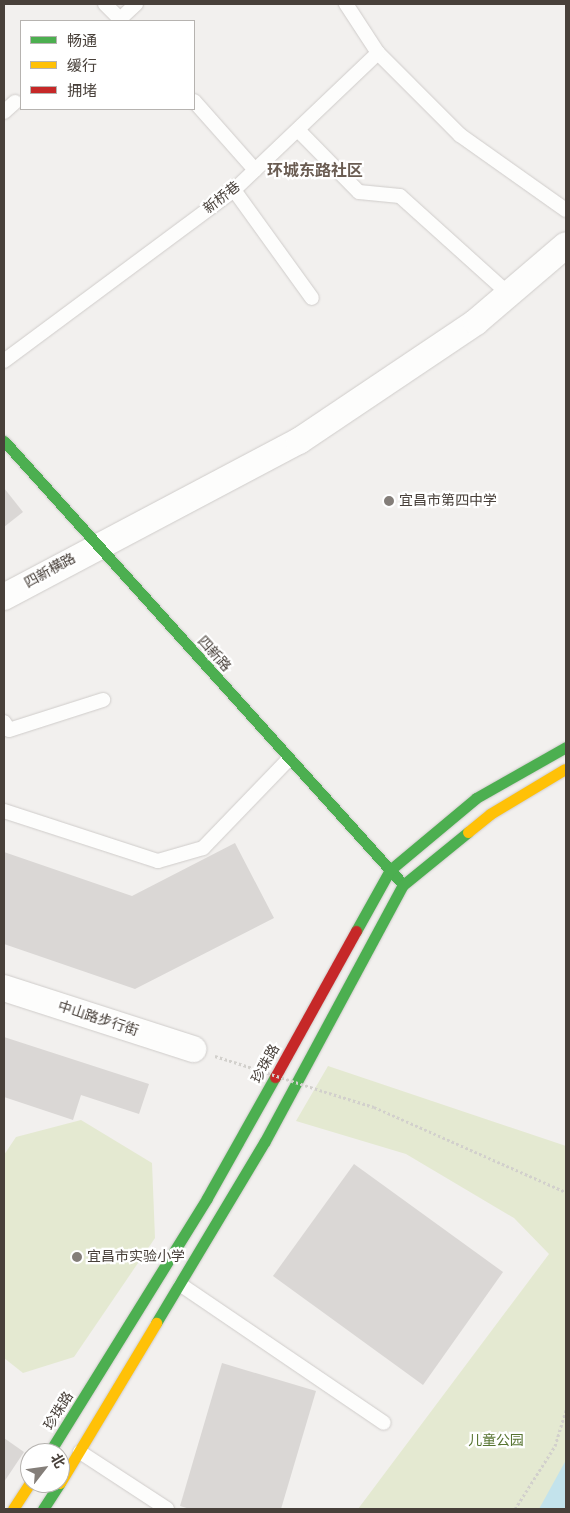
<!DOCTYPE html>
<html>
<head>
<meta charset="utf-8">
<style>
	body { margin:0 }
	#map { position:relative; width:570px; height:1513px; overflow:hidden; background:#f2f0ee; font-family:Rubik,"Noto Sans SC",sans-serif }
	div>[style] { position:absolute }
	.green>* { inset:0; background:#e4e9d1 }
	.water>* { inset:0; background:#c3e3ec }
	.building>* { inset:0; background:#dad7d5 }
	.path>* { height:3px; margin-top:-1.5px; transform-origin:0; background:repeating-linear-gradient(90deg,#d2d0cc 0 2.5px,transparent 0 5px) }
	.roads { filter:drop-shadow(0 0 1px #cfccca) drop-shadow(0 0 1px #cfccca) }
	.lane>* { height:14px; margin:-7px; padding:0 7px; transform-origin:7px; border-radius:7px; background:#fdfdfc }
	.street>* { height:26px; margin:-13px; padding:0 13px; transform-origin:13px; border-radius:13px; background:#fdfdfc }
	.fast>* { height:11px; margin:-5.5px; padding:0 5.5px; transform-origin:5.5px; border-radius:5.5px; background:#4caf50 }
	.slow>* { height:11px; margin:-5.5px; padding:0 5.5px; transform-origin:5.5px; border-radius:5.5px; background:#ffc107 }
	.jam>* { height:11px; margin:-5.5px; padding:0 5.5px; transform-origin:5.5px; border-radius:5.5px; background:#c62828 }
	.path-bridge>* { height:3px; margin-top:-1.5px; transform-origin:0; background:repeating-linear-gradient(90deg,#d2d0cc 0 2.5px,transparent 0 5px) }
	.dots>* { width:14px; height:14px; translate:-50% -50%; box-sizing:border-box; border:2px solid #fff; border-radius:50% }
	span { translate:-50% -50%; white-space:nowrap; text-align:center; line-height:1.15; -webkit-text-stroke:4.5px #fff; paint-order:stroke }
	.street-label { font-size:14px; color:#48403a }
	.poi-label { font-size:14px; color:#48403a }
	.left { translate:0 -50%; text-align:left }
	.park-label { font-size:14px; color:#587532 }
	.quarter-label { font-size:16px; color:#6a5c52; font-weight:700 }
	.frame { position:absolute; inset:0; border:5px solid #48403a; pointer-events:none }
	.legend { position:absolute; left:20px; top:20px; width:175px; height:90px; box-sizing:border-box; background:#fff; border:1px solid #b6b3b0; margin:0; padding:6px 9px; list-style:none; font-size:15px; color:#48403a }
	.legend li { display:flex; align-items:center; gap:10px; height:25px }
	.legend b { width:25px; border:1px solid #b6b3b0 }
	.north { position:absolute; left:20px; top:1443px; width:50px; height:50px; box-sizing:border-box; background:#fff; border:1px solid #b6b3b0; border-radius:50%; rotate:60deg; font-size:14px; font-weight:700; line-height:20px; text-align:center; color:#48403a }
	.north::after { content:''; display:block; margin:auto; width:18px; height:22px; background:#847e79; clip-path:polygon(50% 0,100% 100%,50% 72%,0 100%) }
</style>
</head>
<body>
<div id="map">
	<div class="green">
		<div style="clip-path:polygon(328px 1066px,566px 1146px,566px 1509px,358px 1509px,549px 1254px,514px 1218px,406px 1154px,296px 1121px)"></div>
		<div style="clip-path:polygon(81px 1120px,152px 1163px,155px 1238px,74px 1357px,23px 1373px,4px 1358px,4px 1155px,16px 1137px)"></div>
	</div>
	<div class="water">
		<div style="clip-path:polygon(566px 1460px,566px 1509px,539px 1509px)"></div>
	</div>
	<div class="building">
		<div style="clip-path:polygon(4px 488px,23px 512px,4px 527px)"></div>
		<div style="clip-path:polygon(235px 843px,274px 918px,135px 989px,4px 944px,4px 852px,132px 896px)"></div>
		<div style="clip-path:polygon(4px 1037px,149px 1084px,139px 1114px,81px 1095px,73px 1120px,4px 1097px)"></div>
		<div style="clip-path:polygon(354px 1164px,503px 1272px,423px 1385px,273px 1276px)"></div>
		<div style="clip-path:polygon(222px 1363px,316px 1391px,281px 1509px,190px 1509px,180px 1506px)"></div>
		<div style="clip-path:polygon(4px 1438px,24px 1452px,4px 1482px)"></div>
	</div>
	<div class="path">
		<div style="left:215px;top:1056px;width:20px;rotate:18deg"></div>
		<div style="left:329px;top:1093px;width:47px;rotate:17.3deg"></div>
		<div style="left:374px;top:1107px;width:210px;rotate:23.9deg"></div>
		<div style="left:515px;top:1509px;width:75px;rotate:-57.6deg"></div>
		<div style="left:555px;top:1446px;width:39px;rotate:-73deg"></div>
	</div>
	<div class="roads">
		<div class="lane">
			<div style="left:105px;top:4px;width:24px;rotate:45deg"></div>
			<div style="left:120px;top:19px;width:22px;rotate:-43deg"></div>
			<div style="left:378px;top:53px;width:116px;rotate:45deg"></div>
			<div style="left:460px;top:135px;width:130px;rotate:35.3deg"></div>
			<div style="left:194px;top:101px;width:92px;rotate:48.5deg"></div>
			<div style="left:4px;top:112px;width:15px;rotate:-42deg"></div>
			<div style="left:298px;top:130px;width:87px;rotate:45.5deg"></div>
			<div style="left:359px;top:192px;width:41px;rotate:5.6deg"></div>
			<div style="left:400px;top:196px;width:147px;rotate:42deg"></div>
			<div style="left:234px;top:190px;width:133px;rotate:54.2deg"></div>
			<div style="left:4px;top:361px;width:287px;rotate:-36.6deg"></div>
			<div style="left:234px;top:190px;width:199px;rotate:-43.6deg"></div>
			<div style="left:378px;top:53px;width:59px;rotate:-123.1deg"></div>
			<div style="left:4px;top:722px;width:9px;rotate:58deg"></div>
			<div style="left:9px;top:730px;width:99px;rotate:-17.7deg"></div>
			<div style="left:4px;top:811px;width:162px;rotate:18deg"></div>
			<div style="left:158px;top:861px;width:47px;rotate:-16.1deg"></div>
			<div style="left:203px;top:848px;width:122px;rotate:-46deg"></div>
			<div style="left:181px;top:1285px;width:245px;rotate:34.2deg"></div>
			<div style="left:80px;top:1452px;width:104px;rotate:33.2deg"></div>
		</div>
		<div class="street">
			<div style="left:4px;top:597px;width:334px;rotate:-27.9deg"></div>
			<div style="left:299px;top:441px;width:213px;rotate:-33.9deg"></div>
			<div style="left:476px;top:322px;width:118px;rotate:-40.5deg"></div>
			<div style="left:4px;top:988px;width:199px;rotate:17.9deg"></div>
		</div>
		<div class="fast">
			<div style="left:4px;top:441px;width:593px;rotate:48.01deg"></div>
			<div style="left:356px;top:931px;width:70px;rotate:-60.9deg"></div>
			<div style="left:390px;top:870px;width:112px;rotate:-39.9deg"></div>
			<div style="left:476px;top:798px;width:103px;rotate:-29.5deg"></div>
			<div style="left:156px;top:1323px;width:212px;rotate:-59.1deg"></div>
			<div style="left:265px;top:1141px;width:291px;rotate:-61.7deg"></div>
			<div style="left:403px;top:885px;width:84px;rotate:-39.2deg"></div>
			<div style="left:49px;top:1453px;width:300px;rotate:-58.2deg"></div>
			<div style="left:207px;top:1198px;width:139px;rotate:-60.7deg"></div>
			<div style="left:43px;top:1509px;width:31px;rotate:-57deg"></div>
		</div>
		<div class="slow">
			<div style="left:468px;top:832px;width:28px;rotate:-39deg"></div>
			<div style="left:490px;top:814px;width:87px;rotate:-31deg"></div>
			<div style="left:60px;top:1483px;width:187px;rotate:-59deg"></div>
			<div style="left:13px;top:1509px;width:31px;rotate:-57deg"></div>
		</div>
		<div class="jam">
			<div style="left:275px;top:1077px;width:167px;rotate:-61deg"></div>
		</div>
	</div>
	<div class="path-bridge">
		<div style="left:234px;top:1062px;width:100px;rotate:18.1deg"></div>
	</div>
	<div class="dots">
		<div style="left:389px;top:501px;background:#847e79"></div>
		<div style="left:77px;top:1257px;background:#847e79"></div>
	</div>
	<div class="street-label">
		<span style="left:222px;top:198px;rotate:-38deg">新桥巷</span>
		<span style="left:50px;top:571px;rotate:-29deg">四新横路</span>
		<span style="left:214px;top:654px;rotate:48deg">四新路</span>
		<span style="left:98px;top:1019px;rotate:18deg">中山路步行街</span>
		<span style="left:266px;top:1064px;rotate:-61deg">珍珠路</span>
		<span style="left:59px;top:1411px;rotate:-58deg">珍珠路</span>
	</div>
	<div class="poi-label">
		<span class="left" style="left:399px;top:501px">宜昌市第四中学</span>
		<span class="left" style="left:87px;top:1257px">宜昌市实验小学</span>
	</div>
	<div class="park-label">
		<span style="left:496px;top:1441px">儿童公园</span>
	</div>
	<div class="quarter-label">
		<span style="left:315px;top:171px">环城东路社区</span>
	</div>
	<div class="frame"></div>
	<ul class="legend">
	<li><b style="height:6px;background:#4caf50"></b>畅通</li>
	<li><b style="height:6px;background:#ffc107"></b>缓行</li>
	<li><b style="height:6px;background:#c62828"></b>拥堵</li>
	</ul>
	<div class="north">北</div>
</div>
</body>
</html>
